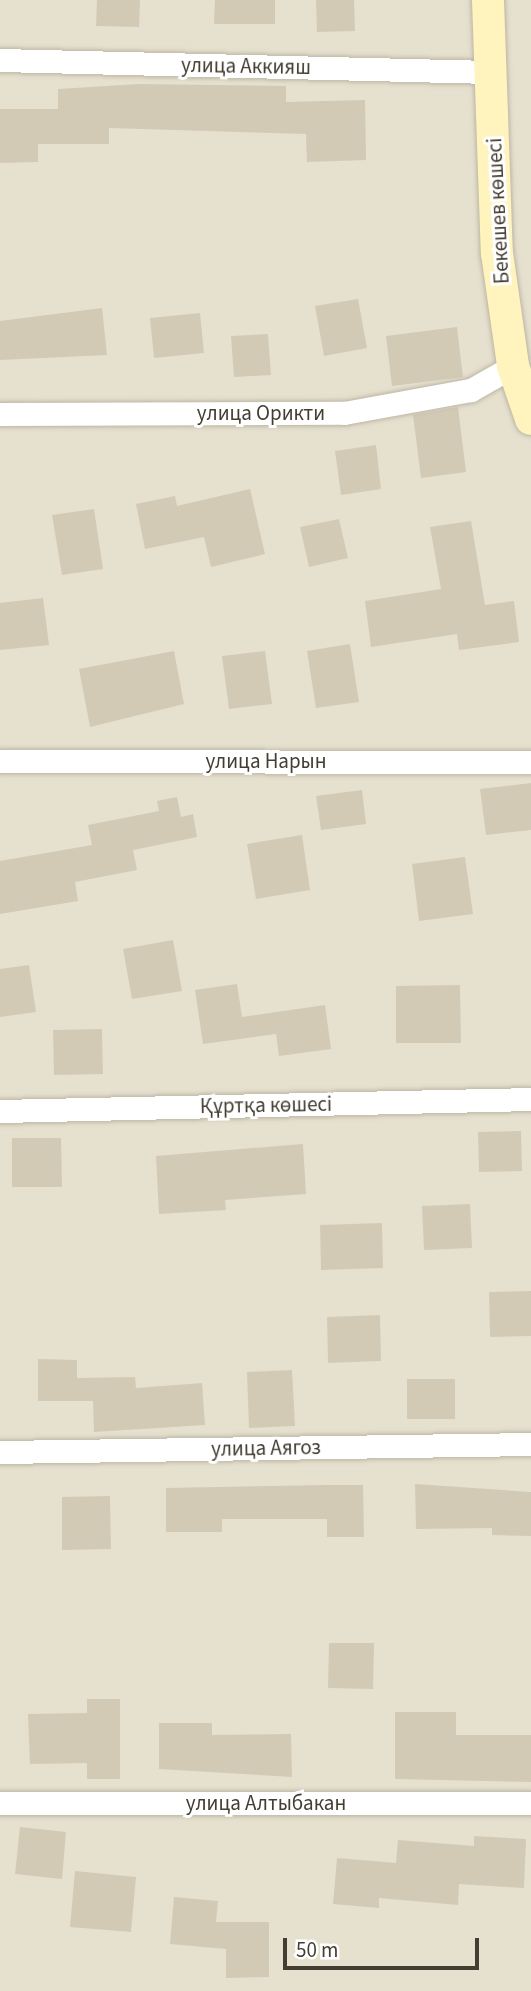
<!DOCTYPE html>
<html>
<head>
<meta charset="utf-8">
<style>
	body { margin:0 }
	#map { position:relative; width:531px; height:1991px; overflow:hidden; background:#f2eee1; font-family:"Source Sans 3",sans-serif }
	div>[style] { position:absolute }
	.residential>* { inset:0; background:#e6e0cf }
	.building>* { inset:0; background:#d3cab6 }
	.roads { filter:drop-shadow(0 0 2px #bdb6a4) drop-shadow(0 0 2px #bdb6a4) }
	.minor>* { height:23px; margin:-11.5px; padding:0 11.5px; transform-origin:11.5px; border-radius:11.5px; background:#fff }
	.secondary>* { height:32px; margin:-16px; padding:0 16px; transform-origin:16px; border-radius:16px; background:#fff3be }
	span { translate:-50% -50%; white-space:nowrap; text-align:center; line-height:1.15; -webkit-text-stroke:6px #fff; paint-order:stroke }
	.street-label { font-size:21px; color:#433d32 }
	.scale { position:absolute; left:283px; top:1938px; width:196px; height:32px; box-sizing:border-box; border:4px solid #433d32; border-top:0; padding-left:9px; font-size:21px; line-height:24px; white-space:nowrap; color:#433d32; -webkit-text-stroke:5px #fff; paint-order:stroke }
</style>
</head>
<body>
<div id="map">
	<div class="residential">
		<div style="clip-path:polygon(0 0,531px 0,531px 1991px,0 1991px)"></div>
	</div>
	<div class="building">
		<div style="clip-path:polygon(97px 0,140px 0,139px 27px,96px 26px)"></div>
		<div style="clip-path:polygon(215px 0,275px 0,275px 24px,214px 24px)"></div>
		<div style="clip-path:polygon(316px 0,354px 0,355px 31px,317px 32px)"></div>
		<div style="clip-path:polygon(139px 84px,286px 86px,286px 102px,365px 100px,366px 160px,307px 162px,306px 134px,109px 128px,109px 144px,38px 144px,38px 162px,0 163px,0 109px,58px 109px,58px 89px)"></div>
		<div style="clip-path:polygon(358px 299px,367px 348px,324px 356px,315px 306px)"></div>
		<div style="clip-path:polygon(102px 308px,107px 355px,0 360px,0 321px)"></div>
		<div style="clip-path:polygon(200px 313px,204px 353px,154px 358px,150px 318px)"></div>
		<div style="clip-path:polygon(457px 327px,463px 377px,392px 386px,386px 336px)"></div>
		<div style="clip-path:polygon(268px 334px,271px 375px,234px 377px,231px 336px)"></div>
		<div style="clip-path:polygon(458px 407px,466px 472px,421px 478px,413px 415px)"></div>
		<div style="clip-path:polygon(376px 445px,381px 489px,341px 495px,335px 451px)"></div>
		<div style="clip-path:polygon(250px 489px,265px 554px,211px 567px,204px 537px,145px 549px,136px 504px,175px 496px,177px 506px)"></div>
		<div style="clip-path:polygon(94px 509px,103px 569px,62px 575px,52px 515px)"></div>
		<div style="clip-path:polygon(339px 519px,348px 558px,309px 567px,300px 527px)"></div>
		<div style="clip-path:polygon(471px 521px,485px 605px,514px 601px,519px 642px,459px 650px,457px 634px,371px 647px,365px 601px,441px 589px,430px 527px)"></div>
		<div style="clip-path:polygon(43px 598px,49px 645px,0 650px,0 603px)"></div>
		<div style="clip-path:polygon(350px 644px,359px 702px,316px 708px,307px 651px)"></div>
		<div style="clip-path:polygon(174px 651px,184px 704px,90px 727px,79px 669px)"></div>
		<div style="clip-path:polygon(265px 651px,272px 704px,229px 709px,222px 656px)"></div>
		<div style="clip-path:polygon(531px 783px,531px 830px,486px 835px,480px 789px)"></div>
		<div style="clip-path:polygon(362px 790px,366px 824px,321px 830px,316px 796px)"></div>
		<div style="clip-path:polygon(177px 797px,181px 817px,193px 814px,197px 837px,133px 850px,137px 870px,75px 882px,78px 901px,0 914px,0 861px,92px 845px,88px 825px,159px 811px,157px 801px)"></div>
		<div style="clip-path:polygon(302px 835px,310px 890px,256px 899px,247px 844px)"></div>
		<div style="clip-path:polygon(465px 857px,473px 914px,419px 921px,412px 864px)"></div>
		<div style="clip-path:polygon(173px 940px,182px 991px,132px 999px,123px 949px)"></div>
		<div style="clip-path:polygon(29px 965px,36px 1012px,0 1017px,0 969px)"></div>
		<div style="clip-path:polygon(237px 984px,242px 1017px,325px 1005px,331px 1049px,279px 1056px,276px 1034px,203px 1044px,195px 990px)"></div>
		<div style="clip-path:polygon(460px 985px,461px 1043px,396px 1043px,396px 986px)"></div>
		<div style="clip-path:polygon(102px 1029px,103px 1074px,54px 1075px,53px 1030px)"></div>
		<div style="clip-path:polygon(521px 1131px,522px 1171px,479px 1172px,478px 1132px)"></div>
		<div style="clip-path:polygon(12px 1138px,61px 1138px,62px 1187px,12px 1187px)"></div>
		<div style="clip-path:polygon(303px 1144px,306px 1194px,225px 1200px,226px 1210px,159px 1214px,156px 1156px)"></div>
		<div style="clip-path:polygon(470px 1204px,472px 1248px,424px 1250px,422px 1206px)"></div>
		<div style="clip-path:polygon(382px 1223px,383px 1268px,321px 1270px,320px 1225px)"></div>
		<div style="clip-path:polygon(531px 1291px,531px 1336px,490px 1337px,489px 1292px)"></div>
		<div style="clip-path:polygon(380px 1315px,381px 1361px,328px 1363px,327px 1317px)"></div>
		<div style="clip-path:polygon(38px 1359px,77px 1360px,77px 1378px,135px 1377px,136px 1388px,202px 1383px,205px 1425px,94px 1432px,93px 1401px,38px 1401px)"></div>
		<div style="clip-path:polygon(292px 1370px,295px 1426px,249px 1428px,247px 1372px)"></div>
		<div style="clip-path:polygon(407px 1379px,455px 1379px,455px 1419px,407px 1419px)"></div>
		<div style="clip-path:polygon(415px 1484px,531px 1492px,531px 1536px,492px 1535px,492px 1528px,416px 1529px)"></div>
		<div style="clip-path:polygon(327px 1485px,363px 1485px,364px 1537px,327px 1537px,327px 1519px,222px 1519px,222px 1532px,166px 1532px,166px 1488px)"></div>
		<div style="clip-path:polygon(110px 1496px,111px 1549px,62px 1550px,62px 1497px)"></div>
		<div style="clip-path:polygon(329px 1643px,374px 1643px,373px 1689px,328px 1688px)"></div>
		<div style="clip-path:polygon(87px 1699px,120px 1699px,120px 1779px,87px 1779px,87px 1763px,30px 1764px,28px 1714px,87px 1713px)"></div>
		<div style="clip-path:polygon(395px 1712px,456px 1712px,456px 1735px,531px 1735px,531px 1782px,395px 1779px)"></div>
		<div style="clip-path:polygon(159px 1723px,212px 1723px,212px 1735px,291px 1734px,292px 1777px,159px 1769px)"></div>
		<div style="clip-path:polygon(20px 1827px,66px 1832px,62px 1879px,15px 1874px)"></div>
		<div style="clip-path:polygon(474px 1836px,526px 1839px,524px 1888px,459px 1884px,458px 1905px,379px 1898px,379px 1908px,333px 1904px,337px 1858px,396px 1863px,398px 1840px,474px 1846px)"></div>
		<div style="clip-path:polygon(75px 1871px,136px 1877px,131px 1932px,70px 1927px)"></div>
		<div style="clip-path:polygon(174px 1897px,218px 1901px,216px 1922px,269px 1922px,269px 1977px,226px 1978px,226px 1949px,170px 1944px)"></div>
	</div>
	<div class="roads">
		<div class="minor">
			<div style="left:0;top:60px;width:493px;rotate:1.4deg"></div>
			<div style="left:0;top:414px;width:344px;rotate:-0.2deg"></div>
			<div style="left:344px;top:413px;width:129px;rotate:-10.3deg"></div>
			<div style="left:471px;top:390px;width:48px;rotate:-29.7deg"></div>
			<div style="left:0;top:761px;width:531px;rotate:0.11deg"></div>
			<div style="left:0;top:1111px;width:531px;rotate:-1.29deg"></div>
			<div style="left:0;top:1452px;width:531px;rotate:-0.86deg"></div>
			<div style="left:0;top:1803px;width:531px"></div>
		</div>
		<div class="secondary">
			<div style="left:488px;top:0;width:253px;rotate:88deg"></div>
			<div style="left:497px;top:253px;width:114px;rotate:81.9deg"></div>
			<div style="left:513px;top:366px;width:56px;rotate:71.2deg"></div>
		</div>
	</div>
	<div class="street-label">
		<span style="left:246px;top:66px;rotate:1deg">улица Аккияш</span>
		<span style="left:498px;top:211px;rotate:-93deg">Бекешев көшесі</span>
		<span style="left:261px;top:413px">улица Орикти</span>
		<span style="left:266px;top:761px">улица Нарын</span>
		<span style="left:266px;top:1105px;rotate:-1deg">Құртқа көшесі</span>
		<span style="left:266px;top:1448px;rotate:-1deg">улица Аягоз</span>
		<span style="left:266px;top:1803px">улица Алтыбакан</span>
	</div>
	<div class="scale">50 m</div>
</div>
</body>
</html>
